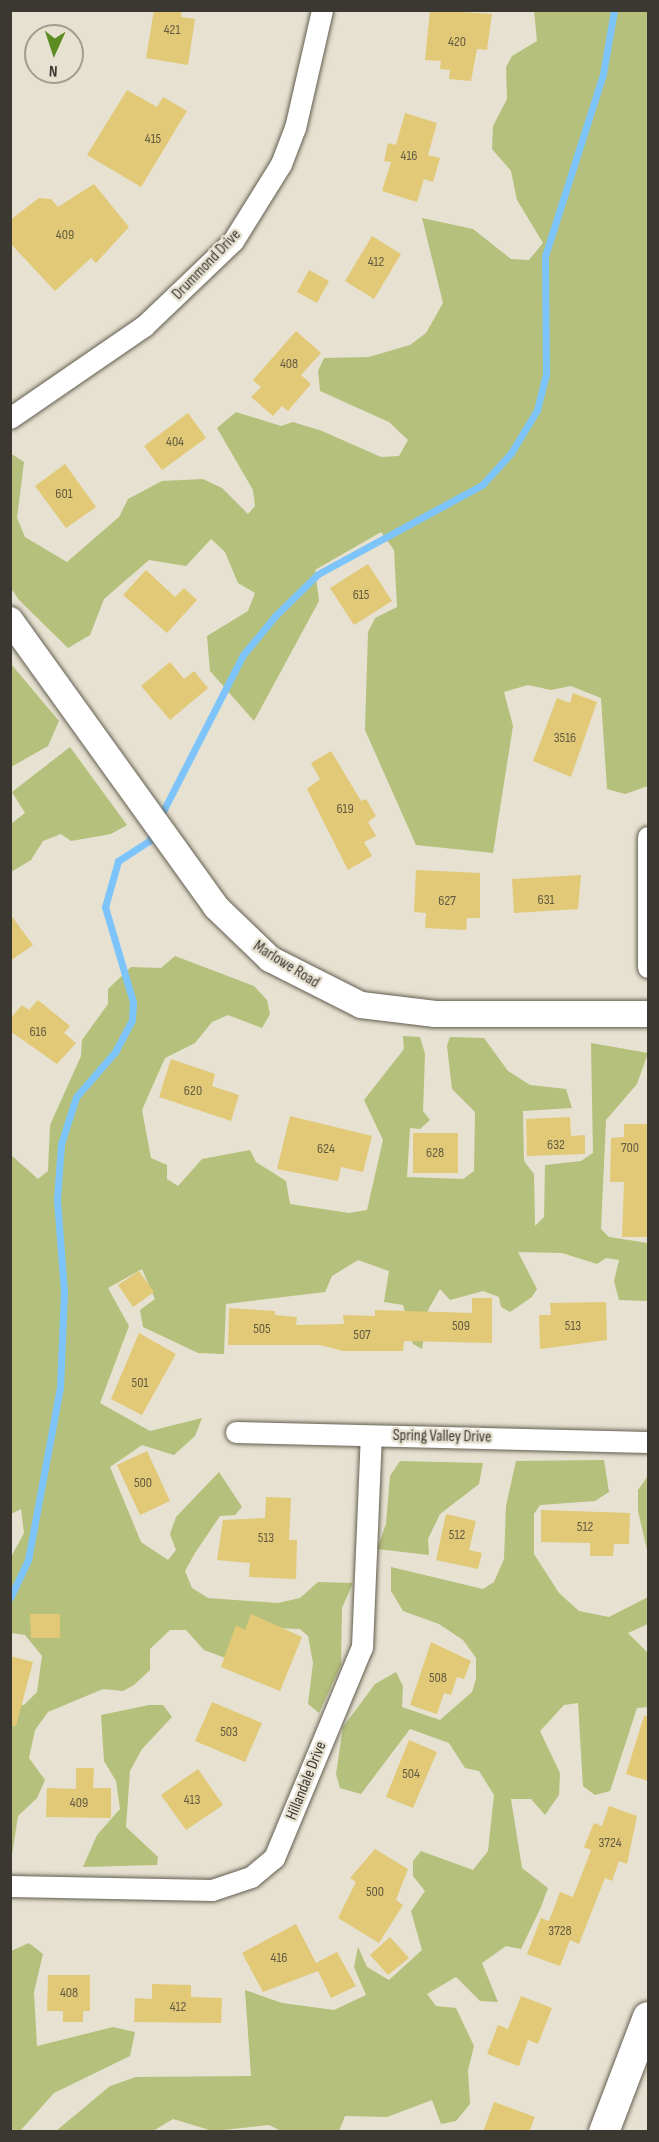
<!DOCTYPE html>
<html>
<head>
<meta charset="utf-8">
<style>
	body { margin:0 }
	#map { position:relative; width:659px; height:2142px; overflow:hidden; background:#e6e1d0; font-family:"Sofia Sans Condensed",sans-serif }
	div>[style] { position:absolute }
	.green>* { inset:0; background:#b4c07b }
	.stream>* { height:7px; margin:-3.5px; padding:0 3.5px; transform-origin:3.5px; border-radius:3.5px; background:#7dc4fb }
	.building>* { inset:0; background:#e2c977 }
	.roads { filter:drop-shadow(0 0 2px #635e50) drop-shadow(0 0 2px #635e50) }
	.minor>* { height:21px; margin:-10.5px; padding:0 10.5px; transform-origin:10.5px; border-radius:10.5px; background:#fff }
	.tertiary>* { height:26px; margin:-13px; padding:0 13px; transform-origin:13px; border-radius:13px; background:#fff }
	.secondary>* { height:30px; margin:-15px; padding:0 15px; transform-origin:15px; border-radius:15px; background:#fff }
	span { translate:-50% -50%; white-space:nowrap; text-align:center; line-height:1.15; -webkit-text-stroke:5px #e6e1d0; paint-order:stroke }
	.number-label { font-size:14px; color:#645c42 }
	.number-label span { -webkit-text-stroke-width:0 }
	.street-label { font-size:16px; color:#3a3831 }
	.frame { position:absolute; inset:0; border:12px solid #3a3831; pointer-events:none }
	.north { position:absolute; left:24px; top:24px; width:60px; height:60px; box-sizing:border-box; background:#e6e1d0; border:2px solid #a19d90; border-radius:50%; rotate:183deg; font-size:16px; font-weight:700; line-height:24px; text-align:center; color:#3a3831 }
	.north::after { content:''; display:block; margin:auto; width:21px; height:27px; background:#5d8d22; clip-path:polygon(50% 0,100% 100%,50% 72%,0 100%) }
</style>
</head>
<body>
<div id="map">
	<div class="green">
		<div style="clip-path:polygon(534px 11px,648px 11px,648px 786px,625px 794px,607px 789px,601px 698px,571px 686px,551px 690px,528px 685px,504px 692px,513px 726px,493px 853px,416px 845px,365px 730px,368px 632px,375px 618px,397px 607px,394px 550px,381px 532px,315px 570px,319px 601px,254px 721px,210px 671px,207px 636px,248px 611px,255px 593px,238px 583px,225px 552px,211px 539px,186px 566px,149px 560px,104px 599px,90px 635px,68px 648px,19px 600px,11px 588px,10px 453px,24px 462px,17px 518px,25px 537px,67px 562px,119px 517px,128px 499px,162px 481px,203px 479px,222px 488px,248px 514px,255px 506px,253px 490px,217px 428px,236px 412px,281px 426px,293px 422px,322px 431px,381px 457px,399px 456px,408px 440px,389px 422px,320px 391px,318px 371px,324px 358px,369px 357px,410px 345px,426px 333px,443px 303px,422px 218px,473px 229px,511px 259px,529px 260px,543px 243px,517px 200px,511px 171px,492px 149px,493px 126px,507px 99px,506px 67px,512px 56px,537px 41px)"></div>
		<div style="clip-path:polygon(11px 664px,59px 721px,48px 746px,11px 767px)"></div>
		<div style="clip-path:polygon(70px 747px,127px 825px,111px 834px,71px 841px,61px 834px,43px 841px,31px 860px,11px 872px,11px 824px,25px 813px,12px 792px)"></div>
		<div style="clip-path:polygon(175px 956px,254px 986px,267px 1000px,270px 1014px,262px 1028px,228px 1015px,212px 1022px,195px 1043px,165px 1058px,142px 1110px,151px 1158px,167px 1165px,167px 1179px,178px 1186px,202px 1159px,250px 1150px,256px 1162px,286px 1181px,290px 1204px,349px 1213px,367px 1210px,383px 1140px,364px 1100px,404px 1049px,403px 1036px,420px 1037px,425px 1054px,423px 1111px,430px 1120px,420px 1129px,410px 1128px,407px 1177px,463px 1179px,474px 1171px,475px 1112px,452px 1089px,447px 1046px,450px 1037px,484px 1038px,508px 1071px,530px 1085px,566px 1089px,572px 1108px,523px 1111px,524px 1161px,534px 1174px,535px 1226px,544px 1217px,545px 1165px,581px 1161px,593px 1153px,591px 1043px,648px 1053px,637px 1084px,606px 1120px,601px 1229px,609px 1237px,648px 1243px,648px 1301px,619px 1300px,614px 1281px,619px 1260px,606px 1258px,597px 1264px,562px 1253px,518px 1252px,537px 1289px,532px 1297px,510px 1312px,501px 1307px,499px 1297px,483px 1291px,450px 1300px,440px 1289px,428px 1310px,422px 1349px,413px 1344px,403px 1305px,384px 1302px,389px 1271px,358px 1260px,332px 1276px,325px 1292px,226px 1304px,224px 1354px,198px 1353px,143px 1327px,140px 1310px,155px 1299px,142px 1269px,108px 1288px,129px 1326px,100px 1403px,150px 1431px,202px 1418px,195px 1436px,174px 1455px,142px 1445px,110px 1467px,141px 1542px,168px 1560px,176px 1550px,170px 1534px,176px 1517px,219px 1472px,242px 1507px,235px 1515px,220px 1516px,195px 1553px,185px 1571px,192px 1588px,208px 1598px,278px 1603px,300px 1598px,318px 1582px,353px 1583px,342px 1608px,341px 1665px,319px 1713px,308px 1704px,313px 1663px,308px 1636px,300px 1629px,276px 1628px,228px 1659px,204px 1650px,186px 1630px,170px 1630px,150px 1649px,150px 1670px,134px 1685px,123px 1691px,103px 1689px,48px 1712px,35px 1730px,29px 1758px,45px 1780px,37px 1798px,18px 1816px,11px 1861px,11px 1706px,24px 1705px,37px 1692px,42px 1656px,25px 1635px,11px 1633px,11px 1557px,24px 1533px,21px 1509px,11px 1514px,11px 1155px,38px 1179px,48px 1171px,50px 1125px,81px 1056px,82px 1040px,108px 1004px,108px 989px,131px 967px,161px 968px)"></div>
		<div style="clip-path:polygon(604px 1460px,609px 1492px,595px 1501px,540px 1505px,534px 1514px,534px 1554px,559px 1593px,579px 1611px,609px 1617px,648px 1597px,648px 1624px,628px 1633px,648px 1653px,648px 1707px,637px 1708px,610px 1791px,595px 1795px,583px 1786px,578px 1703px,564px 1705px,540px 1731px,560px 1773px,559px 1795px,545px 1815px,531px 1799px,511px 1799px,522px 1868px,548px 1888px,541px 1907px,521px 1949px,506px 1946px,482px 1963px,498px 2002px,480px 2001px,456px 1977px,427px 1994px,436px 2006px,456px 2008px,474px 2046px,468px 2070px,470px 2104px,456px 2121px,441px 2124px,432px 2100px,387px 2117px,345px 2116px,339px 2131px,281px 2131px,269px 2125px,213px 2131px,173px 2119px,153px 2131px,56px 2131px,110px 2086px,136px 2077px,251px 2076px,245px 1990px,282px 2003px,334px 2010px,366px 1995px,354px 1967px,358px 1947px,367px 1967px,389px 1980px,422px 1950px,411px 1911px,425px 1891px,413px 1876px,413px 1861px,421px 1851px,473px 1870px,488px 1851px,494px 1795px,479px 1771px,465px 1768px,449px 1743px,410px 1729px,361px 1794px,340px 1788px,336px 1774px,343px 1727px,375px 1684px,396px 1672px,403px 1686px,402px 1707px,440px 1720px,472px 1692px,476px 1679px,476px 1658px,463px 1640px,439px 1624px,403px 1611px,391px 1591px,391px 1567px,483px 1589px,494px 1582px,504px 1559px,506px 1506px,516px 1461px)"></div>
		<div style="clip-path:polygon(400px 1461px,483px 1463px,479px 1484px,440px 1514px,428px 1539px,429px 1555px,377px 1549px,386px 1524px,390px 1476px)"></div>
		<div style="clip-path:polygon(648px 1476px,648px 1554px,638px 1511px,638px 1490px)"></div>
		<div style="clip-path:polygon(149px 1705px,163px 1705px,172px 1717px,142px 1749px,130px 1771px,126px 1827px,158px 1857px,157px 1865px,83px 1867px,97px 1835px,120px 1809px,116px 1781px,104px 1761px,101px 1715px)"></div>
		<div style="clip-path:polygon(29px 1943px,43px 1954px,34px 1992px,37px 2046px,113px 2027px,135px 2032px,130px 2056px,54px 2093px,20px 2131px,11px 2131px,11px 1951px)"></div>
	</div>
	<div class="stream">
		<div style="left:159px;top:819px;width:184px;rotate:-62.9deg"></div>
		<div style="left:243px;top:655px;width:50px;rotate:-50.6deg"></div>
		<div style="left:275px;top:616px;width:60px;rotate:-44.3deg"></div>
		<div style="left:318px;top:574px;width:187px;rotate:-28.5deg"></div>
		<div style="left:482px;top:485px;width:43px;rotate:-47.8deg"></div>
		<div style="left:511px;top:453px;width:50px;rotate:-58.8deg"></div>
		<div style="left:537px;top:410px;width:36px;rotate:-76deg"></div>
		<div style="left:546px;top:375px;width:119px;rotate:-90.5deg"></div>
		<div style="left:545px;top:256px;width:191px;rotate:-72.3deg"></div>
		<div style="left:603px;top:74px;width:65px;rotate:-80.2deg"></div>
		<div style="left:10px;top:1598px;width:42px;rotate:-64.7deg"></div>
		<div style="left:28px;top:1560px;width:175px;rotate:-79.5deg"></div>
		<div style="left:60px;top:1388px;width:97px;rotate:-87.6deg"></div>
		<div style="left:64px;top:1291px;width:92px;rotate:-94.4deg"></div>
		<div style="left:57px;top:1199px;width:55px;rotate:-85.8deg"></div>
		<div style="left:61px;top:1144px;width:49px;rotate:-72.3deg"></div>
		<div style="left:76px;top:1097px;width:60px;rotate:-49.1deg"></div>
		<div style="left:115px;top:1052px;width:36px;rotate:-62deg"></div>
		<div style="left:132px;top:1020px;width:18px;rotate:-87deg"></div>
		<div style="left:133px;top:1002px;width:99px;rotate:-106.4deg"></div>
		<div style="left:105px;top:907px;width:48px;rotate:-74.2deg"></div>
		<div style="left:118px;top:861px;width:37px;rotate:-33deg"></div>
		<div style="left:149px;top:841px;width:13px;rotate:-67deg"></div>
	</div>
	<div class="building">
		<div style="clip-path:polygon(154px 10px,182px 10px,181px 17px,195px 19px,188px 65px,146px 58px)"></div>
		<div style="clip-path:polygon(430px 10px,492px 14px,487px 50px,477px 49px,471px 81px,449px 79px,450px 70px,440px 69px,441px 61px,425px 60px)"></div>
		<div style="clip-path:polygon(127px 90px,157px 107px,163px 97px,187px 111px,141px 187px,87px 155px)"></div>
		<div style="clip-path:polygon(405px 113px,437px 123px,428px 155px,440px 158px,433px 182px,424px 179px,417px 202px,382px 191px,391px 162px,384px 161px,388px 143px,396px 145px)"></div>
		<div style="clip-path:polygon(94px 184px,129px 227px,96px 263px,91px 258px,55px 291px,10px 243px,10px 220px,39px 198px,51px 199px,58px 207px)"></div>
		<div style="clip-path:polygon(372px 236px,401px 254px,374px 299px,345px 281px)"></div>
		<div style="clip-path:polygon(309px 270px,329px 281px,317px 303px,297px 292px)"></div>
		<div style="clip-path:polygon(296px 331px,321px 353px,301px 375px,311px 384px,288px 411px,282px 406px,273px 416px,251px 397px,261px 387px,253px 380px)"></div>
		<div style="clip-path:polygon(188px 413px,206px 438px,162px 470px,144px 446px)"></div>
		<div style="clip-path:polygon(65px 464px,96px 507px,66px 528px,35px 486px)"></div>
		<div style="clip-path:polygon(368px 564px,392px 601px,354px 625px,330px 588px)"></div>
		<div style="clip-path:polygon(146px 570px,175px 597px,184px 588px,197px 600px,167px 633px,123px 595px)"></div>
		<div style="clip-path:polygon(170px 662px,184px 679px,194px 671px,208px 688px,170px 720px,141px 686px)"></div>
		<div style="clip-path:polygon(573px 693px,597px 702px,571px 777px,533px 761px,557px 698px,570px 703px)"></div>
		<div style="clip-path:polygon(331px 751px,361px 801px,366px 799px,376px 816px,368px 822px,376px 836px,364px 842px,372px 856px,348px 870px,307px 789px,320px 779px,311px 763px)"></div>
		<div style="clip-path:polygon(416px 870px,480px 873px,480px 918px,467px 918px,466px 930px,425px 928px,426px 913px,414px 912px)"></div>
		<div style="clip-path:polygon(581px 875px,578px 909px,514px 913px,512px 879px)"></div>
		<div style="clip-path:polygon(10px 914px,33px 945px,10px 961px)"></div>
		<div style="clip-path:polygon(38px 1000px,70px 1026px,64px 1033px,76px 1043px,57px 1064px,10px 1031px,10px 1019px,22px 1005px,29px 1010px)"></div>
		<div style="clip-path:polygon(171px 1059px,215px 1074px,212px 1086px,239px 1095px,231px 1121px,159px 1097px)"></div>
		<div style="clip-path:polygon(290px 1116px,372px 1136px,363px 1172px,341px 1167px,338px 1181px,277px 1169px)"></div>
		<div style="clip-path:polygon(570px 1117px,571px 1136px,585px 1135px,585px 1154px,527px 1156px,526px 1119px)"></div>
		<div style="clip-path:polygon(624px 1124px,648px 1124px,648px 1237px,622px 1237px,624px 1182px,610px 1182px,611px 1138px,624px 1137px)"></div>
		<div style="clip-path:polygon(413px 1133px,458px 1133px,458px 1173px,413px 1173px)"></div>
		<div style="clip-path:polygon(139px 1271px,154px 1292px,133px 1307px,118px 1285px)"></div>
		<div style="clip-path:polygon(472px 1298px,492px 1298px,492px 1343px,404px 1341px,403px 1351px,343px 1351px,320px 1345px,228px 1345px,229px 1308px,275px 1311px,275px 1315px,297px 1317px,296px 1325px,344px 1324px,343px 1315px,375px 1316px,375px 1310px,472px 1313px)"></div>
		<div style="clip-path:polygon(606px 1302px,607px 1340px,540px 1349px,539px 1315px,551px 1315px,550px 1303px)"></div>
		<div style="clip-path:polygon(139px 1333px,176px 1354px,142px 1415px,111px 1399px)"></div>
		<div style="clip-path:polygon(147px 1451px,170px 1501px,140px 1515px,117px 1465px)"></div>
		<div style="clip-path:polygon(266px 1497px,291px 1498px,289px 1540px,297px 1540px,296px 1579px,249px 1577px,250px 1563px,217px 1560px,223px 1520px,265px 1518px)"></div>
		<div style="clip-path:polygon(541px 1510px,630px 1513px,629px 1544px,614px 1544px,613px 1556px,590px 1556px,590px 1543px,541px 1542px)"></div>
		<div style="clip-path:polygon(446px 1514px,476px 1521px,469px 1550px,482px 1553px,478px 1569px,436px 1560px)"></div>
		<div style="clip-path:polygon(30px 1614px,60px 1614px,60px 1638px,31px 1638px)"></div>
		<div style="clip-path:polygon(251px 1614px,302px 1637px,280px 1691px,221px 1667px,236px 1625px,245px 1630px)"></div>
		<div style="clip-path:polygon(431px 1642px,471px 1661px,464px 1679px,457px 1677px,451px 1695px,444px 1693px,437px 1714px,410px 1705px)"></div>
		<div style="clip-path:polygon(10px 1656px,33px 1662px,16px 1726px,10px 1726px)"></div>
		<div style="clip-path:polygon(212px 1702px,262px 1723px,245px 1762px,195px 1741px)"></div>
		<div style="clip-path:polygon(644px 1716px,648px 1716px,648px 1781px,626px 1774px)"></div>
		<div style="clip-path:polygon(409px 1740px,437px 1752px,413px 1808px,386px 1797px)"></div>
		<div style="clip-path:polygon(76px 1768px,94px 1768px,93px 1788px,111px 1788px,111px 1818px,46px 1817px,47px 1788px,76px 1789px)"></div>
		<div style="clip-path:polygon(198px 1769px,223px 1805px,186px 1830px,161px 1795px)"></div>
		<div style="clip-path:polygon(609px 1806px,637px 1816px,627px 1864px,619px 1861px,612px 1881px,605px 1878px,579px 1944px,570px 1940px,560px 1966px,527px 1954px,541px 1918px,549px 1921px,560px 1892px,573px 1897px,591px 1850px,584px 1847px,594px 1823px,602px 1826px)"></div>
		<div style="clip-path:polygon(375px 1849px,408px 1869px,396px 1900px,403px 1905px,379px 1943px,338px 1918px,356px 1882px,350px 1878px)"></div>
		<div style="clip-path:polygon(296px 1924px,316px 1963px,337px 1952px,356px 1986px,331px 1998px,318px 1971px,263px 1992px,242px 1953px)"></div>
		<div style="clip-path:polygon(390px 1937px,409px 1958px,388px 1975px,370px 1955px)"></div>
		<div style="clip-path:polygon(48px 1975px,90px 1975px,90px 2011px,83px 2011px,83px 2022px,63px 2022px,63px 2011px,47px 2011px)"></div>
		<div style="clip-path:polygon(152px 1984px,191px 1985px,191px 1997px,222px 1998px,221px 2023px,134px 2022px,135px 1998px,152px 1999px)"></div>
		<div style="clip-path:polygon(521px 1996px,552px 2008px,538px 2044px,528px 2040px,519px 2066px,487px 2054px,498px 2025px,508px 2029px)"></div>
		<div style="clip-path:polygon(494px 2102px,535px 2117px,529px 2132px,483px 2132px)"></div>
	</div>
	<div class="roads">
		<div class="minor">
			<div style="left:10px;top:418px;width:163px;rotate:-34.5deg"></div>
			<div style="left:144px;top:326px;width:123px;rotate:-43.7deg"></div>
			<div style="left:233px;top:241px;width:91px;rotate:-58.1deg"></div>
			<div style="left:281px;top:164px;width:39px;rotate:-69deg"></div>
			<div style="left:295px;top:128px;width:121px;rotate:-77.1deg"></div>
			<div style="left:648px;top:837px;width:130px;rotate:90deg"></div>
			<div style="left:236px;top:1432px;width:412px;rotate:1.4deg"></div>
			<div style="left:10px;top:1886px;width:202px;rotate:1.1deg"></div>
			<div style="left:212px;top:1890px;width:41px;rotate:-18.4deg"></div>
			<div style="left:251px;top:1877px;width:30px;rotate:-40deg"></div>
			<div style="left:274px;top:1858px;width:229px;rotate:-67.4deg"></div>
			<div style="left:362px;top:1647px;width:211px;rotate:-87.6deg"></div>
		</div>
		<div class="tertiary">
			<div style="left:10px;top:620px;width:353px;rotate:54.3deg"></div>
			<div style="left:216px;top:907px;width:75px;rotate:43.9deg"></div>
			<div style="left:270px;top:959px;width:102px;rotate:26.8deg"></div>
			<div style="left:361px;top:1005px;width:75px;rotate:6.9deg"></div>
			<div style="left:435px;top:1014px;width:213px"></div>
		</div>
		<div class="secondary">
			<div style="left:604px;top:2132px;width:123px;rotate:-69.1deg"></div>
		</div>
	</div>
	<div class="number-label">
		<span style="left:172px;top:30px">421</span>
		<span style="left:457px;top:42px">420</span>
		<span style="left:153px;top:139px">415</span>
		<span style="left:409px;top:156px">416</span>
		<span style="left:65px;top:235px">409</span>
		<span style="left:376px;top:262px">412</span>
		<span style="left:289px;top:364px">408</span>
		<span style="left:175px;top:442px">404</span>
		<span style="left:64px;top:494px">601</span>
		<span style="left:361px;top:595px">615</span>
		<span style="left:565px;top:738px">3516</span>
		<span style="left:345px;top:809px">619</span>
		<span style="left:546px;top:900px">631</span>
		<span style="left:447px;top:901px">627</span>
		<span style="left:38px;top:1032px">616</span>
		<span style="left:193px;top:1091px">620</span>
		<span style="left:556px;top:1145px">632</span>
		<span style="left:630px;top:1148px">700</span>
		<span style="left:326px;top:1149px">624</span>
		<span style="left:435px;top:1153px">628</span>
		<span style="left:461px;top:1326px">509</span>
		<span style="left:573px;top:1326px">513</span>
		<span style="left:262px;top:1329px">505</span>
		<span style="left:362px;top:1335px">507</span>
		<span style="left:140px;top:1383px">501</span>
		<span style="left:143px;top:1483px">500</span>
		<span style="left:585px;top:1527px">512</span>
		<span style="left:457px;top:1535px">512</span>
		<span style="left:266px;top:1538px">513</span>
		<span style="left:438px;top:1678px">508</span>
		<span style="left:229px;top:1732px">503</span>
		<span style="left:411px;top:1774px">504</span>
		<span style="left:192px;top:1800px">413</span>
		<span style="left:79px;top:1803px">409</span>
		<span style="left:610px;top:1843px">3724</span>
		<span style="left:375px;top:1892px">500</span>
		<span style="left:560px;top:1931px">3728</span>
		<span style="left:279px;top:1958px">416</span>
		<span style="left:69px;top:1993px">408</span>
		<span style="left:178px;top:2007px">412</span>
	</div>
	<div class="street-label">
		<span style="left:207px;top:265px;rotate:-46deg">Drummond Drive</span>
		<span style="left:286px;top:965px;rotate:32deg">Marlowe Road</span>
		<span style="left:442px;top:1437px;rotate:1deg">Spring Valley Drive</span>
		<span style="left:307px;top:1781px;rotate:-68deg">Hillandale Drive</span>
	</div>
	<div class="frame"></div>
	<div class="north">N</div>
</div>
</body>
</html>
